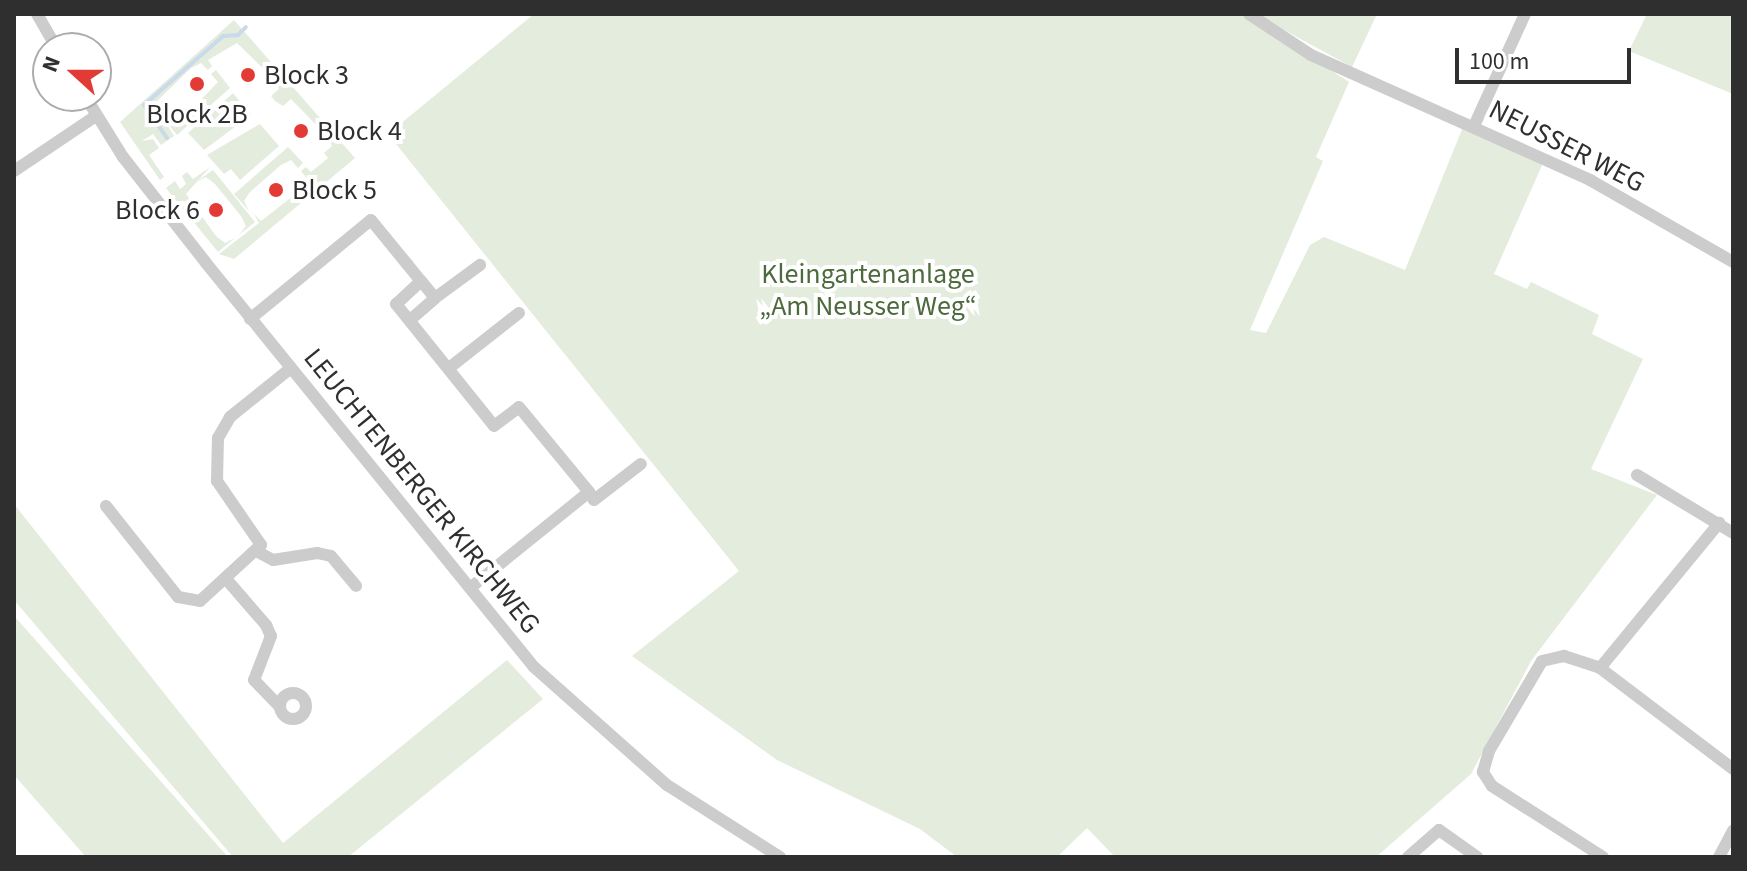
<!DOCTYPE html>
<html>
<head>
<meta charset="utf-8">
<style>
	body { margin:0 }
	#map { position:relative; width:1747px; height:871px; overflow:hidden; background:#fff; font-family:"Source Sans 3",sans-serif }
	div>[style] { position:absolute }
	.green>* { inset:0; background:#e3ecdd }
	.stream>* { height:4px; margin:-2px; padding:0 2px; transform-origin:2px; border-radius:2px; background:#c9daeb }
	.minor>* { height:12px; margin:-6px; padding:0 6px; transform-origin:6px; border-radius:6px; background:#ccc }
	.minor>.ring { margin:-6px; padding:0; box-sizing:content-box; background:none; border:12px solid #ccc; border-radius:50% }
	.dots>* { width:22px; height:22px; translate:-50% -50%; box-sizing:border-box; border:4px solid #fff; border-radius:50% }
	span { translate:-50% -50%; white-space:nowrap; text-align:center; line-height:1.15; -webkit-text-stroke:8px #fff; paint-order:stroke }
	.poi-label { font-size:28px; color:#2f2f2f }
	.left { translate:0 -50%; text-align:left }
	.right { translate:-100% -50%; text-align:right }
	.street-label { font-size:28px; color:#2f2f2f }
	.park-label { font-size:28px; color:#4d6a3d }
	.frame { position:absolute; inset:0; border:16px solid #2f2f2f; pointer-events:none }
	.north { position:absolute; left:32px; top:32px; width:80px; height:80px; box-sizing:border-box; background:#fff; border:2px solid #acacac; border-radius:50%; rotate:291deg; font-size:22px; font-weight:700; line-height:32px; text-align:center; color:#2f2f2f }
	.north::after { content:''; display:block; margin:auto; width:28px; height:36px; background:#e23b35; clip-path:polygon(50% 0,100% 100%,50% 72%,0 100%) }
	.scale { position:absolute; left:1455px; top:48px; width:176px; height:36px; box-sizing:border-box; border:4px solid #2f2f2f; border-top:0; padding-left:10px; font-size:24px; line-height:28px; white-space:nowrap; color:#2f2f2f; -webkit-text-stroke:6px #fff; paint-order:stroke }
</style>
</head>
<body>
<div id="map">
	<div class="green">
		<div style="clip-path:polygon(534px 14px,1244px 14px,1349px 82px,1316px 157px,1323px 161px,1250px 330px,1266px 333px,1310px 245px,1324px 237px,1405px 270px,1463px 127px,1543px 163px,1494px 274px,1527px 289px,1531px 282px,1599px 315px,1592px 334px,1643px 359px,1591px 469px,1657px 495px,1531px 661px,1471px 774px,1376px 857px,1115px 857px,1087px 828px,1057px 857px,957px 857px,920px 829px,777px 760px,632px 656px,739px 571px,388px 134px)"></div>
		<div style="clip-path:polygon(1255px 14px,1377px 14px,1352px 67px)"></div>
		<div style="clip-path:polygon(1647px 14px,1733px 14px,1733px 94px,1629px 51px)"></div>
		<div style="clip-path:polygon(234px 20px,355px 158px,234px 259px,219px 254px,259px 223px,254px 214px,261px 221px,302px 189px,308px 180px,301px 171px,306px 167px,311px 172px,328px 158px,324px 153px,332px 146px,327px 136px,291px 99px,283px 106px,275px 101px,271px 96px,279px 89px,274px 79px,237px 43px,208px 60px,212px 66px,208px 70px,201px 63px,191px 68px,154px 104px,174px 136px,161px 145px,153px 134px,142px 141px,153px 139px,159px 148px,149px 155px,164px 177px,160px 180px,120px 122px)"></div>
		<div style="clip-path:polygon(216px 70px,230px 88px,177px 135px,162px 117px,171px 124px,193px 108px,218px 82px,211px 74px)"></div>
		<div style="clip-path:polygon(233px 93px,251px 115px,204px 150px,188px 133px)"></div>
		<div style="clip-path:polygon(260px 124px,279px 146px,240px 180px,231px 169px,224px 174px,207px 155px)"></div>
		<div style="clip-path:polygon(288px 147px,303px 163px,298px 168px,291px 160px,281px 165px,250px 192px,244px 201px,249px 211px,234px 194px)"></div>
		<div style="clip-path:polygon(210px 167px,186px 194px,216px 236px,225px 243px,235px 238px,218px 252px,166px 188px,175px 181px,180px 189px,186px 184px,182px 176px,187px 172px,193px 179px)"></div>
		<div style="clip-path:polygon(213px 170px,255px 222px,239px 235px,246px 226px,241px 216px,215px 184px,206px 177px,196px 182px)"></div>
		<div style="clip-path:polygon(14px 504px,283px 843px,507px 660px,543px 699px,348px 857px,233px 857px,14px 600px)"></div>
		<div style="clip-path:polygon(14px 616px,16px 618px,228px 857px,86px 857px,14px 775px)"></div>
	</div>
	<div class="stream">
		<div style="left:167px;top:138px;width:40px;rotate:-124.9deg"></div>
		<div style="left:144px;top:105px;width:105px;rotate:-41.1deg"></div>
		<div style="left:223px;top:36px;width:15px;rotate:-4deg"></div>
		<div style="left:238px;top:35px;width:11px;rotate:-45deg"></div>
	</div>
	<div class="minor">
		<div style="left:37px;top:14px;width:39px;rotate:60deg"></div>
		<div style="left:1249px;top:14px;width:74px;rotate:33.5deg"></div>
		<div style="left:1311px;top:55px;width:306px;rotate:24.1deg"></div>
		<div style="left:1590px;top:180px;width:165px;rotate:29.8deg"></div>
		<div style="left:85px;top:96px;width:72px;rotate:58.1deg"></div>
		<div style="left:123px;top:157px;width:135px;rotate:51.9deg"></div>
		<div style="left:206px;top:263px;width:520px;rotate:50.93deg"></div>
		<div style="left:534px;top:667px;width:178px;rotate:41.6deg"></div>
		<div style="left:667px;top:785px;width:134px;rotate:32.5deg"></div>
		<div style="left:1474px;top:126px;width:123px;rotate:-65.5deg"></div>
		<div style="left:14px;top:171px;width:99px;rotate:-33.9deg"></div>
		<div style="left:435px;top:298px;width:56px;rotate:-36.3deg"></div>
		<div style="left:250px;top:319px;width:156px;rotate:-39.3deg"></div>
		<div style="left:371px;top:220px;width:57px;rotate:50.7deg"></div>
		<div style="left:407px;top:264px;width:22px;rotate:51deg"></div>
		<div style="left:421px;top:281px;width:34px;rotate:137deg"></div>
		<div style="left:396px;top:304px;width:156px;rotate:51.2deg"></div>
		<div style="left:494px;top:426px;width:31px;rotate:-37deg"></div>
		<div style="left:519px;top:407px;width:110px;rotate:50.5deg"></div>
		<div style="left:589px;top:492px;width:153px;rotate:141.1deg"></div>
		<div style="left:410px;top:320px;width:33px;rotate:-41deg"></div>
		<div style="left:435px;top:298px;width:22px;rotate:-129deg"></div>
		<div style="left:449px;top:368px;width:89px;rotate:-38.2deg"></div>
		<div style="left:1637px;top:475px;width:112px;rotate:31.1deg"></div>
		<div style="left:589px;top:492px;width:9px;rotate:58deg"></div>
		<div style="left:594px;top:500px;width:59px;rotate:-37.5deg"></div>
		<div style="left:106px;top:506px;width:116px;rotate:51.6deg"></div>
		<div style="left:178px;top:597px;width:22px;rotate:10deg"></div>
		<div style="left:200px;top:601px;width:83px;rotate:-42.6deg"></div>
		<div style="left:261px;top:545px;width:78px;rotate:-124.5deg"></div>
		<div style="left:217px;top:481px;width:43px;rotate:-88.7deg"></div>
		<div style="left:218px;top:438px;width:24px;rotate:-60deg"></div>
		<div style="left:230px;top:417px;width:78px;rotate:-38.8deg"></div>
		<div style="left:258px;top:552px;width:17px;rotate:28deg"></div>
		<div style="left:273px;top:560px;width:45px;rotate:-9deg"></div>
		<div style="left:317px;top:553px;width:14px;rotate:12deg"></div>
		<div style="left:331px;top:556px;width:39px;rotate:50deg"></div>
		<div style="left:227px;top:580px;width:60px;rotate:49.1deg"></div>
		<div style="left:266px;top:625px;width:12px;rotate:66deg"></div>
		<div style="left:271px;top:636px;width:47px;rotate:111.1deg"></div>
		<div style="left:254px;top:680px;width:37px;rotate:46deg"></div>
		<div style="left:1600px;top:668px;width:167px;rotate:37.2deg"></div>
		<div class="ring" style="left:280px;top:693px;width:14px;height:14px"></div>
		<div style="left:1408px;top:857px;width:41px;rotate:-41.1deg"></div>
		<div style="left:1439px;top:830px;width:47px;rotate:35.4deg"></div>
		<div style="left:1603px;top:857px;width:132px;rotate:-147.4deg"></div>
		<div style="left:1492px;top:786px;width:17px;rotate:-123deg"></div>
		<div style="left:1483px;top:772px;width:22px;rotate:-74deg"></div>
		<div style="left:1489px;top:751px;width:104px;rotate:-59.5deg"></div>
		<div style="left:1542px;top:661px;width:23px;rotate:-13deg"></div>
		<div style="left:1564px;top:656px;width:38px;rotate:18deg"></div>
		<div style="left:1600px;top:668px;width:188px;rotate:-50.6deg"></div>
		<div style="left:1719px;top:857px;width:30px;rotate:-62deg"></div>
	</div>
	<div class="dots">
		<div style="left:248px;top:75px;background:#e23b35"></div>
		<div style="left:197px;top:84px;background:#e23b35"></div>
		<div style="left:301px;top:131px;background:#e23b35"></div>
		<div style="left:276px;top:190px;background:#e23b35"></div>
		<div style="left:216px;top:210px;background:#e23b35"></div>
	</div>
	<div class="poi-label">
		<span class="left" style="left:264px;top:75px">Block 3</span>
		<span style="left:197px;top:114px">Block 2B</span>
		<span class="left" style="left:317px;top:131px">Block 4</span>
		<span class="left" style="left:292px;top:190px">Block 5</span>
		<span class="right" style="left:200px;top:210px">Block 6</span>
	</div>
	<div class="street-label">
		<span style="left:1567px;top:146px;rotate:27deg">NEUSSER WEG</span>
		<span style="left:422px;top:491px;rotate:51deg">LEUCHTENBERGER KIRCHWEG</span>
	</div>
	<div class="park-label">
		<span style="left:868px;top:290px">Kleingartenanlage<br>„Am Neusser Weg“</span>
	</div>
	<div class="frame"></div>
	<div class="north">N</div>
	<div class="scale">100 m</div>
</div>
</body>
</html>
